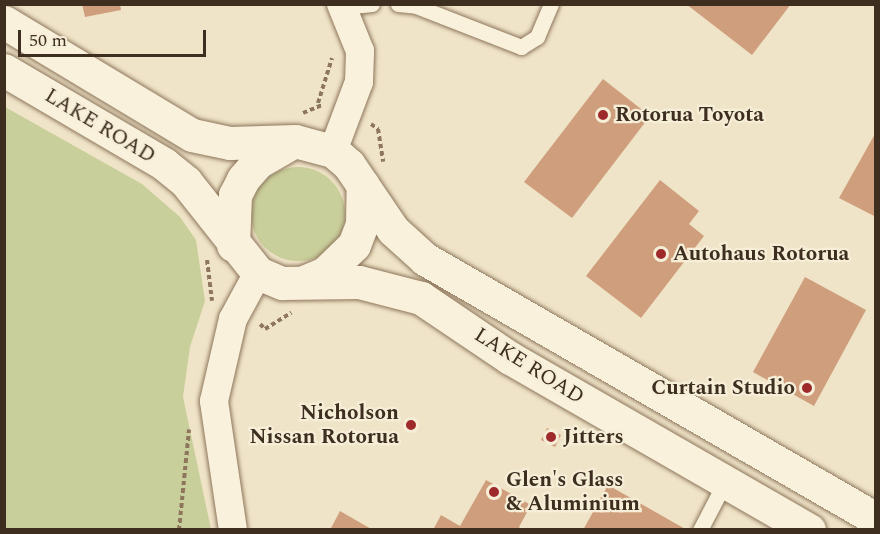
<!DOCTYPE html>
<html>
<head>
<meta charset="utf-8">
<style>
	body { margin:0 }
	#map { position:relative; width:880px; height:534px; overflow:hidden; background:#f0e4c8; font-family:Spectral,serif }
	div>[style] { position:absolute }
	.green>* { inset:0; background:#c9cf9b }
	.round { border-radius:50% }
	.building>* { inset:0; background:#cf9f7d }
	.path>* { height:4px; margin-top:-2px; transform-origin:0; background:repeating-linear-gradient(90deg,#8d765c 0 4.5px,transparent 0 7.5px) }
	.roads { filter:drop-shadow(0 0 2px #8d765c) drop-shadow(0 0 2px #8d765c) }
	.service>* { height:15px; margin:-7.5px; padding:0 7.5px; transform-origin:7.5px; border-radius:7.5px; background:#faf1dc }
	.minor>* { height:28px; margin:-14px; padding:0 14px; transform-origin:14px; border-radius:14px; background:#faf1dc }
	.secondary>* { height:33px; margin:-16.5px; padding:0 16.5px; transform-origin:16.5px; border-radius:16.5px; background:#faf1dc }
	.dots>* { width:16px; height:16px; translate:-50% -50%; box-sizing:border-box; border:3px solid #f7eed8; border-radius:50% }
	span { translate:-50% -50%; white-space:nowrap; text-align:center; line-height:1.15; -webkit-text-stroke:4.5px #f7eed8; paint-order:stroke }
	.poi-label { font-size:21px; color:#3d2e20; font-weight:700 }
	.left { translate:0 -50%; text-align:left }
	.right { translate:-100% -50%; text-align:right }
	.street-label { font-size:21px; color:#3d2e20 }
	.frame { position:absolute; inset:0; border:6px solid #3d2e20; pointer-events:none }
	.scale { position:absolute; left:18px; top:30px; width:188px; height:27px; box-sizing:border-box; border:3px solid #3d2e20; border-top:0; padding-left:8px; font-size:18px; line-height:21px; white-space:nowrap; color:#3d2e20; -webkit-text-stroke:4px #f7eed8; paint-order:stroke }
</style>
</head>
<body>
<div id="map">
	<div class="green">
		<div style="clip-path:polygon(5px 107px,142px 184px,180px 217px,196px 240px,205px 301px,190px 347px,183px 397px,211px 529px,5px 529px)"></div>
		<div class="round" style="left:251px;top:167px;width:94px;height:94px"></div>
	</div>
	<div class="building">
		<div style="clip-path:polygon(82px 4px,120px 4px,121px 10px,85px 17px)"></div>
		<div style="clip-path:polygon(686px 4px,791px 4px,752px 55px)"></div>
		<div style="clip-path:polygon(603px 79px,650px 116px,572px 218px,524px 182px)"></div>
		<div style="clip-path:polygon(876px 132px,876px 217px,839px 198px)"></div>
		<div style="clip-path:polygon(660px 180px,699px 211px,689px 224px,704px 236px,641px 318px,586px 276px)"></div>
		<div style="clip-path:polygon(805px 277px,866px 310px,814px 406px,753px 372px)"></div>
		<div style="clip-path:polygon(547px 428px,561px 435px,555px 447px,541px 440px)"></div>
		<div style="clip-path:polygon(486px 480px,531px 505px,519px 527px,522px 530px,433px 530px,441px 515px,460px 526px)"></div>
		<div style="clip-path:polygon(608px 485px,687px 530px,583px 530px)"></div>
		<div style="clip-path:polygon(340px 511px,373px 530px,330px 530px)"></div>
	</div>
	<div class="path">
		<div style="left:318px;top:103px;width:47px;rotate:-72.7deg"></div>
		<div style="left:303px;top:113px;width:21px;rotate:-23deg"></div>
		<div style="left:371px;top:124px;width:9px;rotate:36deg"></div>
		<div style="left:378px;top:129px;width:33px;rotate:81deg"></div>
		<div style="left:207px;top:260px;width:41px;rotate:83deg"></div>
		<div style="left:260px;top:324px;width:7px;rotate:45deg"></div>
		<div style="left:265px;top:329px;width:31px;rotate:-32deg"></div>
		<div style="left:179px;top:530px;width:101px;rotate:-84.3deg"></div>
	</div>
	<div class="roads">
		<div class="service">
			<div style="left:398px;top:4px;width:18px;rotate:6deg"></div>
			<div style="left:416px;top:6px;width:113px;rotate:21.3deg"></div>
			<div style="left:521px;top:47px;width:19px;rotate:-32deg"></div>
			<div style="left:537px;top:37px;width:36px;rotate:-67deg"></div>
			<div style="left:343px;top:7px;width:29px;rotate:-6deg"></div>
			<div style="left:700px;top:530px;width:54px;rotate:-62.5deg"></div>
		</div>
		<div class="minor">
			<div style="left:333px;top:151px;width:74px;rotate:-69.4deg"></div>
			<div style="left:359px;top:82px;width:31px;rotate:-88deg"></div>
			<div style="left:360px;top:51px;width:51px;rotate:-112deg"></div>
			<div style="left:233px;top:530px;width:130px;rotate:-98.4deg"></div>
			<div style="left:214px;top:401px;width:84px;rotate:-77deg"></div>
			<div style="left:233px;top:319px;width:52px;rotate:-61.5deg"></div>
		</div>
		<div class="secondary">
			<div style="left:4px;top:22px;width:219px;rotate:31deg"></div>
			<div style="left:192px;top:135px;width:39px;rotate:12deg"></div>
			<div style="left:230px;top:143px;width:65px;rotate:-1.8deg"></div>
			<div style="left:295px;top:141px;width:39px;rotate:15deg"></div>
			<div style="left:333px;top:151px;width:21px;rotate:41deg"></div>
			<div style="left:349px;top:165px;width:78px;rotate:55.9deg"></div>
			<div style="left:393px;top:230px;width:43px;rotate:42.2deg"></div>
			<div style="left:425px;top:259px;width:521px;rotate:29.96deg"></div>
			<div style="left:4px;top:70px;width:186px;rotate:30.4deg"></div>
			<div style="left:164px;top:164px;width:28px;rotate:39deg"></div>
			<div style="left:186px;top:182px;width:116px;rotate:51.6deg"></div>
			<div style="left:258px;top:273px;width:26px;rotate:23deg"></div>
			<div style="left:282px;top:283px;width:77px;rotate:-0.7deg"></div>
			<div style="left:359px;top:282px;width:64px;rotate:14.5deg"></div>
			<div style="left:421px;top:298px;width:107px;rotate:34deg"></div>
			<div style="left:510px;top:358px;width:345px;rotate:29.9deg"></div>
			<div style="left:233px;top:245px;width:50px;rotate:-87.7deg"></div>
			<div style="left:235px;top:195px;width:18px;rotate:-63deg"></div>
			<div style="left:243px;top:179px;width:23px;rotate:-49deg"></div>
			<div style="left:258px;top:162px;width:38px;rotate:-30deg"></div>
			<div style="left:304px;top:282px;width:23px;rotate:-23deg"></div>
			<div style="left:325px;top:273px;width:40px;rotate:-44deg"></div>
			<div style="left:354px;top:245px;width:22px;rotate:-69deg"></div>
			<div style="left:362px;top:224px;width:39px;rotate:-89deg"></div>
		</div>
	</div>
	<div class="dots">
		<div style="left:603px;top:115px;background:#9e2a2b"></div>
		<div style="left:661px;top:254px;background:#9e2a2b"></div>
		<div style="left:807px;top:388px;background:#9e2a2b"></div>
		<div style="left:411px;top:425px;background:#9e2a2b"></div>
		<div style="left:551px;top:437px;background:#9e2a2b"></div>
		<div style="left:494px;top:492px;background:#9e2a2b"></div>
	</div>
	<div class="poi-label">
		<span class="left" style="left:615px;top:115px">Rotorua Toyota</span>
		<span class="left" style="left:673px;top:254px">Autohaus Rotorua</span>
		<span class="right" style="left:795px;top:388px">Curtain Studio</span>
		<span class="right" style="left:399px;top:425px">Nicholson<br>Nissan Rotorua</span>
		<span class="left" style="left:563px;top:437px">Jitters</span>
		<span class="left" style="left:506px;top:492px">Glen's Glass<br>&amp; Aluminium</span>
	</div>
	<div class="street-label">
		<span style="left:100px;top:126px;rotate:31deg">LAKE ROAD</span>
		<span style="left:529px;top:366px;rotate:32deg">LAKE ROAD</span>
	</div>
	<div class="frame"></div>
	<div class="scale">50 m</div>
</div>
</body>
</html>
